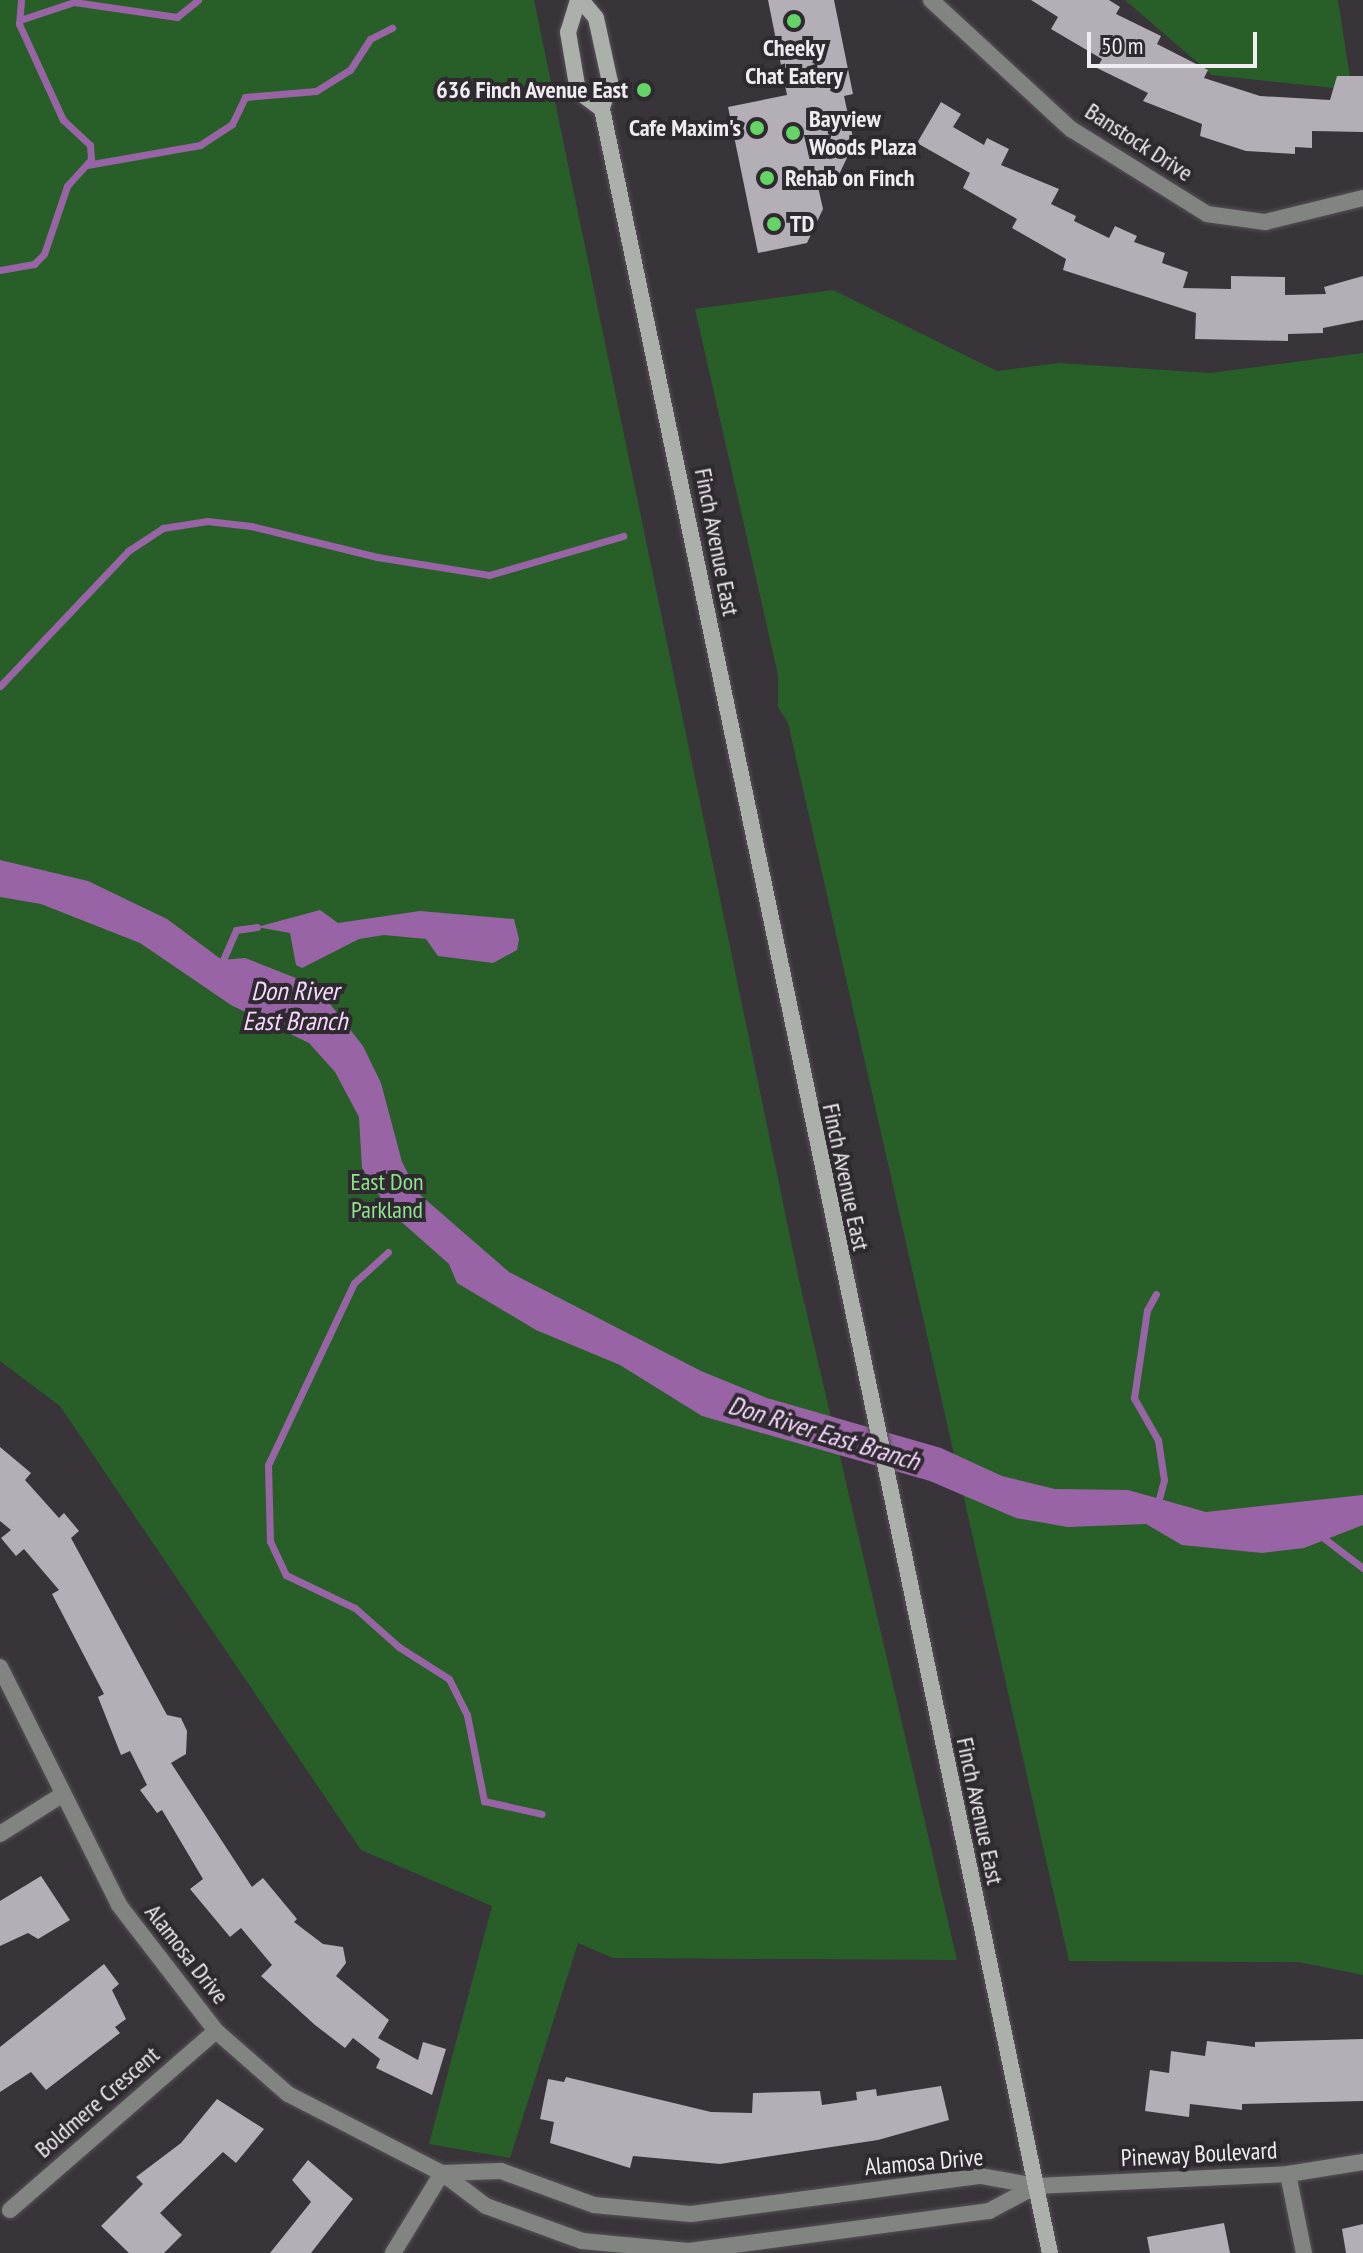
<!DOCTYPE html>
<html>
<head>
<meta charset="utf-8">
<style>
	body { margin:0 }
	#map { position:relative; width:1363px; height:2253px; overflow:hidden; background:#39333a; font-family:"PT Sans Narrow",sans-serif }
	div>[style] { position:absolute }
	.green>* { inset:0; background:#285f29 }
	.water>* { inset:0; background:#9964a5 }
	.stream>* { height:7px; margin:-3.5px; padding:0 3.5px; transform-origin:3.5px; border-radius:3.5px; background:#9964a5 }
	.building>* { inset:0; background:#b4aeb6 }
	.roads { filter:drop-shadow(0 0 2px #565157) drop-shadow(0 0 2px #565157) }
	.street>* { height:16px; margin:-8px; padding:0 8px; transform-origin:8px; border-radius:8px; background:#818481 }
	.secondary>* { height:16px; margin:-8px; padding:0 8px; transform-origin:8px; border-radius:8px; background:#abb0ab }
	.dots>* { width:22px; height:22px; translate:-50% -50%; box-sizing:border-box; border:4px solid #2f2930; border-radius:50% }
	span { translate:-50% -50%; white-space:nowrap; text-align:center; line-height:1.15; -webkit-text-stroke:8px #2f2930; paint-order:stroke }
	.poi-label { font-size:24px; color:#f0ecf1; font-weight:700 }
	.right { translate:-100% -50%; text-align:right }
	.left { translate:0 -50%; text-align:left }
	.street-label { font-size:24px; color:#f0ecf1 }
	.park-label { font-size:24px; color:#8fe48e }
	.water-label { font-size:26px; color:#f6d9fd; font-style:italic }
	.scale { position:absolute; left:1087px; top:32px; width:170px; height:36px; box-sizing:border-box; border:4px solid #f0ecf1; border-top:0; padding-left:10px; font-size:24px; line-height:28px; white-space:nowrap; color:#f0ecf1; -webkit-text-stroke:6px #2f2930; paint-order:stroke }
</style>
</head>
<body>
<div id="map">
	<div class="green">
		<div style="clip-path:polygon(0 0,534px 0,799px 1280px,957px 1960px,613px 1958px,578px 1943px,510px 2158px,429px 2144px,492px 1906px,361px 1850px,60px 1406px,0 1361px)"></div>
		<div style="clip-path:polygon(1125px 0,1338px 0,1352px 90px,1212px 75px)"></div>
		<div style="clip-path:polygon(833px 290px,997px 371px,1059px 363px,1210px 373px,1363px 353px,1363px 1975px,1299px 1962px,1069px 1961px,788px 723px,778px 707px,778px 675px,695px 309px)"></div>
	</div>
	<div class="water">
		<div style="clip-path:polygon(0 860px,88px 881px,167px 919px,222px 960px,245px 958px,316px 986px,363px 1046px,381px 1083px,402px 1162px,418px 1193px,509px 1272px,701px 1371px,767px 1398px,941px 1448px,1002px 1476px,1055px 1489px,1128px 1490px,1206px 1512px,1363px 1495px,1363px 1525px,1304px 1548px,1262px 1553px,1182px 1545px,1146px 1524px,1068px 1527px,1016px 1518px,930px 1481px,702px 1416px,620px 1365px,536px 1330px,457px 1283px,449px 1264px,389px 1211px,362px 1168px,359px 1117px,335px 1072px,309px 1043px,231px 1005px,140px 943px,41px 904px,0 897px)"></div>
		<div style="clip-path:polygon(320px 910px,338px 923px,420px 911px,514px 919px,519px 939px,517px 950px,493px 963px,438px 956px,426px 939px,384px 935px,359px 939px,302px 968px,296px 965px,290px 933px,257px 927px)"></div>
	</div>
	<div class="stream">
		<div style="left:20px;top:20px;width:57px;rotate:-18.4deg"></div>
		<div style="left:74px;top:2px;width:104px;rotate:8.3deg"></div>
		<div style="left:177px;top:17px;width:27px;rotate:-39deg"></div>
		<div style="left:87px;top:165px;width:115px;rotate:-10deg"></div>
		<div style="left:200px;top:145px;width:38px;rotate:-33deg"></div>
		<div style="left:232px;top:124px;width:30px;rotate:-64deg"></div>
		<div style="left:245px;top:97px;width:71px;rotate:-4.8deg"></div>
		<div style="left:316px;top:91px;width:40px;rotate:-32deg"></div>
		<div style="left:350px;top:70px;width:37px;rotate:-57deg"></div>
		<div style="left:370px;top:39px;width:25px;rotate:-27deg"></div>
		<div style="left:0;top:270px;width:35px;rotate:-10deg"></div>
		<div style="left:34px;top:264px;width:14px;rotate:-45deg"></div>
		<div style="left:44px;top:254px;width:72px;rotate:-71.3deg"></div>
		<div style="left:67px;top:186px;width:36px;rotate:-48deg"></div>
		<div style="left:91px;top:159px;width:14px;rotate:-94deg"></div>
		<div style="left:90px;top:145px;width:37px;rotate:-137deg"></div>
		<div style="left:63px;top:120px;width:106px;rotate:-114.6deg"></div>
		<div style="left:19px;top:24px;width:24px;rotate:-85deg"></div>
		<div style="left:0;top:686px;width:186px;rotate:-46.5deg"></div>
		<div style="left:128px;top:551px;width:42px;rotate:-33.3deg"></div>
		<div style="left:163px;top:528px;width:45px;rotate:-9deg"></div>
		<div style="left:207px;top:521px;width:44px;rotate:6.5deg"></div>
		<div style="left:251px;top:526px;width:130px;rotate:13.8deg"></div>
		<div style="left:377px;top:557px;width:113px;rotate:9.1deg"></div>
		<div style="left:489px;top:575px;width:140px;rotate:-16.2deg"></div>
		<div style="left:220px;top:967px;width:40px;rotate:-66.6deg"></div>
		<div style="left:236px;top:930px;width:21px;rotate:-8deg"></div>
		<div style="left:388px;top:1252px;width:46px;rotate:137.6deg"></div>
		<div style="left:354px;top:1283px;width:201px;rotate:115.3deg"></div>
		<div style="left:268px;top:1465px;width:76px;rotate:88.5deg"></div>
		<div style="left:270px;top:1541px;width:38px;rotate:65deg"></div>
		<div style="left:286px;top:1575px;width:76px;rotate:25.6deg"></div>
		<div style="left:355px;top:1608px;width:59px;rotate:41.6deg"></div>
		<div style="left:399px;top:1647px;width:59px;rotate:32.6deg"></div>
		<div style="left:449px;top:1679px;width:40px;rotate:63.4deg"></div>
		<div style="left:467px;top:1715px;width:88px;rotate:78.8deg"></div>
		<div style="left:484px;top:1801px;width:59px;rotate:12.6deg"></div>
		<div style="left:1156px;top:1294px;width:18px;rotate:119deg"></div>
		<div style="left:1147px;top:1310px;width:89px;rotate:98.4deg"></div>
		<div style="left:1134px;top:1398px;width:48px;rotate:60.3deg"></div>
		<div style="left:1158px;top:1440px;width:40px;rotate:81.5deg"></div>
		<div style="left:1164px;top:1480px;width:28px;rotate:105deg"></div>
		<div style="left:1317px;top:1533px;width:58px;rotate:37.3deg"></div>
	</div>
	<div class="building">
		<div style="clip-path:polygon(768px 0,834px 0,853px 94px,844px 96px,854px 143px,835px 183px,818px 187px,823px 209px,807px 243px,758px 253px,728px 107px,787px 95px)"></div>
		<div style="clip-path:polygon(1031px 0,1109px 0,1120px 7px,1116px 14px,1161px 36px,1157px 44px,1208px 70px,1204px 78px,1260px 96px,1330px 100px,1337px 76px,1363px 76px,1363px 132px,1312px 131px,1312px 148px,1295px 147px,1295px 154px,1246px 151px,1200px 136px,1202px 124px,1143px 101px,1148px 93px,1097px 68px,1102px 59px,1051px 29px,1058px 17px)"></div>
		<div style="clip-path:polygon(941px 102px,961px 114px,953px 127px,984px 145px,987px 138px,1009px 149px,1001px 165px,1059px 189px,1051px 204px,1076px 216px,1074px 221px,1109px 238px,1115px 226px,1137px 236px,1134px 242px,1165px 253px,1162px 263px,1188px 272px,1183px 288px,1231px 289px,1231px 276px,1285px 277px,1285px 295px,1326px 294px,1324px 287px,1363px 276px,1363px 320px,1323px 328px,1323px 333px,1288px 334px,1288px 341px,1195px 339px,1196px 313px,1063px 270px,1066px 259px,1012px 228px,1017px 219px,963px 188px,970px 173px,917px 143px)"></div>
		<div style="clip-path:polygon(0 1447px,31px 1473px,25px 1480px,59px 1518px,64px 1513px,79px 1531px,71px 1538px,167px 1715px,181px 1718px,187px 1731px,186px 1754px,171px 1763px,252px 1887px,263px 1878px,297px 1919px,294px 1922px,323px 1944px,343px 1947px,346px 1963px,336px 1976px,389px 2020px,378px 2038px,418px 2060px,423px 2042px,446px 2049px,432px 2095px,376px 2068px,380px 2059px,353px 2038px,345px 2048px,315px 2025px,261px 1976px,272px 1965px,241px 1928px,230px 1937px,190px 1889px,203px 1879px,162px 1810px,157px 1813px,140px 1790px,147px 1785px,130px 1751px,121px 1755px,98px 1697px,104px 1694px,52px 1594px,59px 1590px,24px 1549px,16px 1556px,1px 1538px,11px 1530px,0 1521px)"></div>
		<div style="clip-path:polygon(41px 1876px,70px 1920px,38px 1939px,28px 1933px,0 1946px,0 1901px)"></div>
		<div style="clip-path:polygon(104px 1964px,119px 1984px,112px 1990px,126px 2019px,115px 2027px,120px 2033px,46px 2090px,31px 2072px,0 2092px,0 2047px)"></div>
		<div style="clip-path:polygon(1363px 2039px,1363px 2101px,1242px 2104px,1242px 2110px,1190px 2104px,1189px 2117px,1145px 2111px,1150px 2070px,1169px 2073px,1171px 2051px,1205px 2056px,1207px 2041px,1255px 2047px,1255px 2042px)"></div>
		<div style="clip-path:polygon(566px 2077px,711px 2112px,752px 2113px,753px 2093px,820px 2091px,822px 2105px,857px 2100px,856px 2092px,876px 2089px,877px 2096px,941px 2086px,949px 2120px,878px 2140px,720px 2164px,633px 2156px,630px 2168px,550px 2143px,554px 2122px,540px 2119px,548px 2079px,564px 2082px)"></div>
		<div style="clip-path:polygon(217px 2099px,264px 2129px,236px 2163px,223px 2152px,160px 2213px,182px 2235px,164px 2253px,129px 2253px,101px 2226px,143px 2184px,136px 2177px,181px 2143px)"></div>
		<div style="clip-path:polygon(308px 2160px,353px 2199px,311px 2253px,270px 2253px,311px 2202px,292px 2180px)"></div>
		<div style="clip-path:polygon(1224px 2223px,1230px 2253px,1150px 2253px,1147px 2237px)"></div>
		<div style="clip-path:polygon(1363px 2224px,1363px 2253px,1346px 2253px,1342px 2229px)"></div>
	</div>
	<div class="roads">
		<div class="street">
			<div style="left:931px;top:0;width:190px;rotate:42.7deg"></div>
			<div style="left:1071px;top:129px;width:160px;rotate:32deg"></div>
			<div style="left:1207px;top:214px;width:59px;rotate:7.9deg"></div>
			<div style="left:1265px;top:222px;width:101px;rotate:-13.8deg"></div>
			<div style="left:0;top:1667px;width:266px;rotate:63.4deg"></div>
			<div style="left:119px;top:1905px;width:159px;rotate:52.4deg"></div>
			<div style="left:216px;top:2031px;width:96px;rotate:41.2deg"></div>
			<div style="left:288px;top:2094px;width:173px;rotate:27.2deg"></div>
			<div style="left:442px;top:2173px;width:55px;rotate:36.9deg"></div>
			<div style="left:486px;top:2206px;width:102px;rotate:20deg"></div>
			<div style="left:582px;top:2241px;width:107px;rotate:5.3deg"></div>
			<div style="left:689px;top:2251px;width:303px;rotate:-7.6deg"></div>
			<div style="left:989px;top:2211px;width:53px;rotate:-28deg"></div>
			<div style="left:0;top:1834px;width:73px;rotate:-32.2deg"></div>
			<div style="left:442px;top:2173px;width:59px;rotate:-1.9deg"></div>
			<div style="left:501px;top:2171px;width:99px;rotate:20.1deg"></div>
			<div style="left:594px;top:2205px;width:97px;rotate:5.3deg"></div>
			<div style="left:691px;top:2214px;width:292px;rotate:-7.5deg"></div>
			<div style="left:981px;top:2176px;width:56px;rotate:10.3deg"></div>
			<div style="left:1036px;top:2186px;width:252px;rotate:-2.7deg"></div>
			<div style="left:1288px;top:2174px;width:76px;rotate:-9.1deg"></div>
			<div style="left:1288px;top:2174px;width:81px;rotate:78.6deg"></div>
			<div style="left:10px;top:2210px;width:273px;rotate:-41deg"></div>
			<div style="left:393px;top:2253px;width:94px;rotate:-58.5deg"></div>
		</div>
		<div class="secondary">
			<div style="left:578px;top:0;width:34px;rotate:107deg"></div>
			<div style="left:568px;top:32px;width:60px;rotate:80.4deg"></div>
			<div style="left:578px;top:91px;width:30px;rotate:37deg"></div>
			<div style="left:581px;top:0;width:23px;rotate:50deg"></div>
			<div style="left:596px;top:18px;width:66px;rotate:77.7deg"></div>
			<div style="left:610px;top:82px;width:28px;rotate:107deg"></div>
			<div style="left:602px;top:109px;width:2190px;rotate:78.2deg"></div>
		</div>
	</div>
	<div class="dots">
		<div style="left:794px;top:21px;background:#65d467"></div>
		<div style="left:644px;top:90px;background:#65d467"></div>
		<div style="left:757px;top:128px;background:#65d467"></div>
		<div style="left:793px;top:133px;background:#65d467"></div>
		<div style="left:767px;top:178px;background:#65d467"></div>
		<div style="left:774px;top:224px;background:#65d467"></div>
	</div>
	<div class="poi-label">
		<span style="left:794px;top:62px">Cheeky<br>Chat Eatery</span>
		<span class="right" style="left:628px;top:90px">636 Finch Avenue East</span>
		<span class="left" style="left:809px;top:133px">Bayview<br>Woods Plaza</span>
		<span class="right" style="left:741px;top:128px">Cafe Maxim's</span>
		<span class="left" style="left:785px;top:178px">Rehab on Finch</span>
		<span class="left" style="left:790px;top:224px">TD</span>
	</div>
	<div class="street-label">
		<span style="left:1139px;top:142px;rotate:33deg">Banstock Drive</span>
		<span style="left:717px;top:542px;rotate:79deg">Finch Avenue East</span>
		<span style="left:846px;top:1177px;rotate:78deg">Finch Avenue East</span>
		<span style="left:980px;top:1811px;rotate:78deg">Finch Avenue East</span>
		<span style="left:187px;top:1954px;rotate:52deg">Alamosa Drive</span>
		<span style="left:97px;top:2102px;rotate:-41deg">Boldmere Crescent</span>
		<span style="left:1199px;top:2154px;rotate:-3deg">Pineway Boulevard</span>
		<span style="left:924px;top:2162px;rotate:-5deg">Alamosa Drive</span>
	</div>
	<div class="park-label">
		<span style="left:387px;top:1196px">East Don<br>Parkland</span>
	</div>
	<div class="water-label">
		<span style="left:295px;top:1006px">Don River<br>East Branch</span>
		<span style="left:824px;top:1433px;rotate:17deg">Don River East Branch</span>
	</div>
	<div class="scale">50 m</div>
</div>
</body>
</html>
